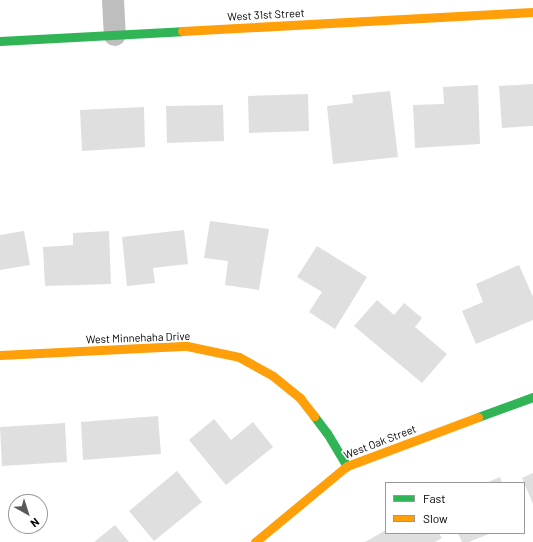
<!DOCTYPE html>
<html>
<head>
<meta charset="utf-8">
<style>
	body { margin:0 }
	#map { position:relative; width:533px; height:542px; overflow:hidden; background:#fff; font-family:Barlow,sans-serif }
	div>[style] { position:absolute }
	.building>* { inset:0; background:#dfdfdf }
	.street>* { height:22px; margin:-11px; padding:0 11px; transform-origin:11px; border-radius:11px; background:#bebebe }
	.fast>* { height:9px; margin:-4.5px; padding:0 4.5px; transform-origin:4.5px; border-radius:4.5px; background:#30b455 }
	.slow>* { height:9px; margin:-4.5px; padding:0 4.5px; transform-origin:4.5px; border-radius:4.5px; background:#ff9f0a }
	span { translate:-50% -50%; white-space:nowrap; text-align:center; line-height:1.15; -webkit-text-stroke:3.5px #fff; paint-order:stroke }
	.street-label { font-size:11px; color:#000 }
	.legend { position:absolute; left:385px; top:482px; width:140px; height:52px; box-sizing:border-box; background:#fff; border:1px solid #999; margin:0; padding:5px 7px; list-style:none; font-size:12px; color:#000 }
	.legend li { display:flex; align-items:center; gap:8px; height:20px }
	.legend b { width:20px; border:1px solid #999 }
	.north { position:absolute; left:8px; top:494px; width:40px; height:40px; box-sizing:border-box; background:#fff; border:1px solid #999; border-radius:50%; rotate:141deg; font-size:11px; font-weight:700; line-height:16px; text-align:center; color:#000 }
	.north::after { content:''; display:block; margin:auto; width:14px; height:18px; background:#595959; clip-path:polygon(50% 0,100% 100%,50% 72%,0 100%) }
</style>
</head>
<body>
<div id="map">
	<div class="building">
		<div style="clip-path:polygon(533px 84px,533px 126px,502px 128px,499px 86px)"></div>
		<div style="clip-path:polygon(478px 85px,480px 144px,415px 148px,413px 105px,444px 104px,443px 87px)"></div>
		<div style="clip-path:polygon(390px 91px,398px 157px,333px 164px,327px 106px,353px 103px,352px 95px)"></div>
		<div style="clip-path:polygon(308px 94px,309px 131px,249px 133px,248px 96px)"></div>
		<div style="clip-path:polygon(223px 105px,224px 141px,167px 143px,166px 106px)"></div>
		<div style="clip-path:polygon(144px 107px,145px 147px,82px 151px,80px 110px)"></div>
		<div style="clip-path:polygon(210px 221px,269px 229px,259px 290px,225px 285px,228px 261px,204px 258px)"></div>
		<div style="clip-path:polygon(184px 230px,188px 264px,153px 268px,155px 283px,127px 286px,122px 237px)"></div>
		<div style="clip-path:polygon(24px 231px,30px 265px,0 270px,0 235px)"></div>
		<div style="clip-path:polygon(109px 231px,111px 284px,45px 286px,43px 247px,73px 245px,73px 233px)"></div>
		<div style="clip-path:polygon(317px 246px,367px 277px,335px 329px,309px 312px,322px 292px,297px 277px)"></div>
		<div style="clip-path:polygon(519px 265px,533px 297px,533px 320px,476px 344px,462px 311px,483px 302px,476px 284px)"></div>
		<div style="clip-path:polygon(377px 300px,394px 315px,404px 303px,422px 318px,415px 327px,447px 354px,422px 383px,354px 326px)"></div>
		<div style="clip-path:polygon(158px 416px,161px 454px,83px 460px,81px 422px)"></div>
		<div style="clip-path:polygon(214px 419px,231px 440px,253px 422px,273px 447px,226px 485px,189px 440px)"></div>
		<div style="clip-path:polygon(65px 423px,67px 462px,2px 466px,0 427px)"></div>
		<div style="clip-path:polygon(177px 471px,202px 502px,154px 541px,129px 511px)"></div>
		<div style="clip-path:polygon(533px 473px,533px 504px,522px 478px)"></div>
		<div style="clip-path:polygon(500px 477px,502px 483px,486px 483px)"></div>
		<div style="clip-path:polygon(115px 525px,129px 542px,94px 542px)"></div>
		<div style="clip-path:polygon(386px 530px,386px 533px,439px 533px,442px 538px,435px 542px,365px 542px)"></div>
		<div style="clip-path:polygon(458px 533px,491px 533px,469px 542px,462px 542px)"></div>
	</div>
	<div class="street">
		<div style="left:113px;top:0;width:35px;rotate:87deg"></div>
	</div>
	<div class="fast">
		<div style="left:0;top:41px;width:182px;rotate:-3.1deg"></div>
		<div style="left:314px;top:416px;width:21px;rotate:53deg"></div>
		<div style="left:327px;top:433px;width:39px;rotate:59deg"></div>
		<div style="left:478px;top:417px;width:59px;rotate:-20deg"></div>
	</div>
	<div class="slow">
		<div style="left:182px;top:31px;width:352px;rotate:-3.1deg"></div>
		<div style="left:0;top:355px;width:187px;rotate:-2.8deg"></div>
		<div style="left:187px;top:346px;width:53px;rotate:11.9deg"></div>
		<div style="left:239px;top:357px;width:39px;rotate:29deg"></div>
		<div style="left:273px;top:376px;width:35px;rotate:39deg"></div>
		<div style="left:300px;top:398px;width:23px;rotate:52deg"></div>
		<div style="left:255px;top:542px;width:119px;rotate:-39.6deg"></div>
		<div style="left:347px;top:466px;width:140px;rotate:-20.5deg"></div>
	</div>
	<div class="street-label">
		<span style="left:266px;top:15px;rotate:-3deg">West 31st Street</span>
		<span style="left:138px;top:338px;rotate:-2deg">West Minnehaha Drive</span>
		<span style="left:380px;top:442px;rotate:-21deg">West Oak Street</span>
	</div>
	<ul class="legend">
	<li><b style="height:5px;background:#30b455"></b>Fast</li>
	<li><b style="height:5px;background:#ff9f0a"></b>Slow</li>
	</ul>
	<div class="north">N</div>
</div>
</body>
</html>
